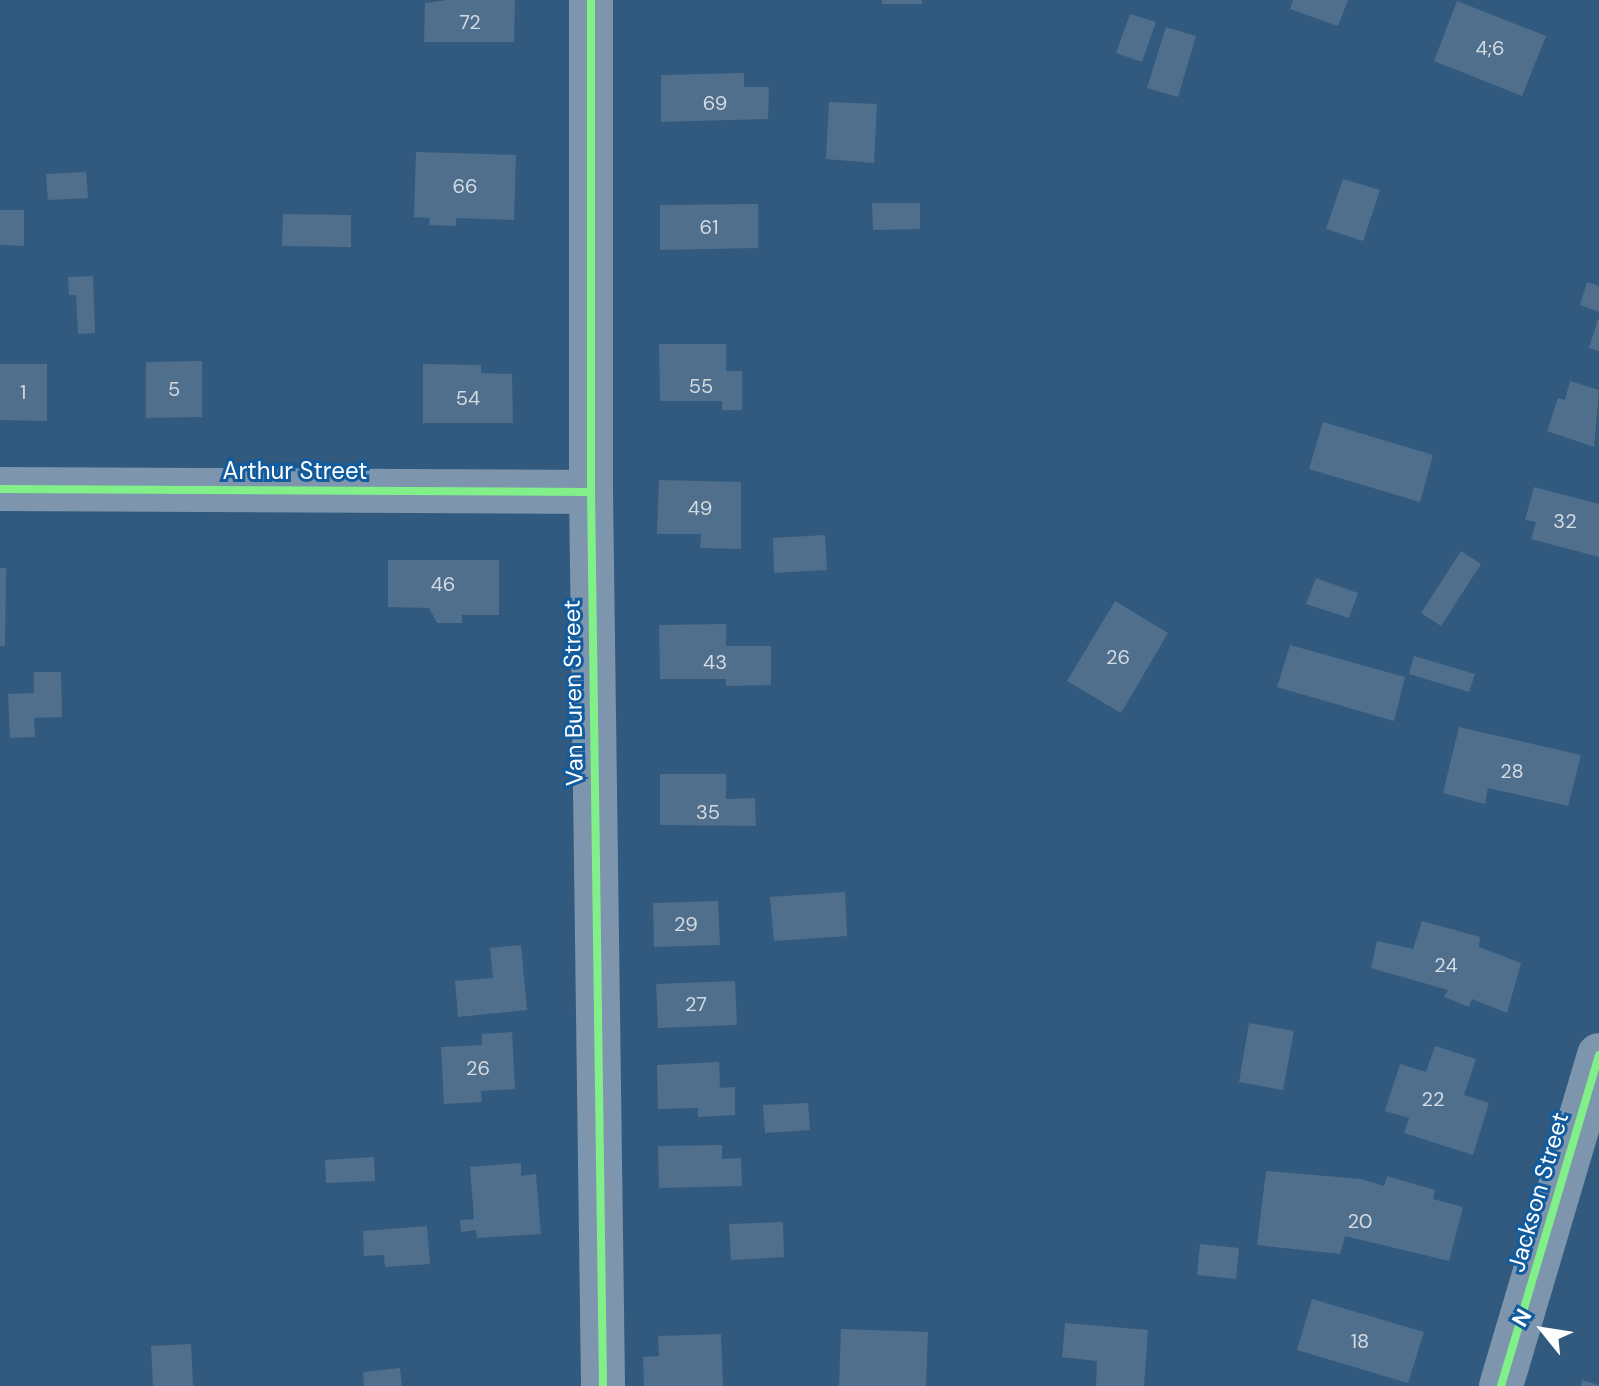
<!DOCTYPE html>
<html>
<head>
<meta charset="utf-8">
<style>
	body { margin:0 }
	#map { position:relative; width:1599px; height:1386px; overflow:hidden; background:#325a7e; font-family:"DM Sans",sans-serif }
	div>[style] { position:absolute }
	.building>* { inset:0; background:#506f8c }
	.minor>* { height:44px; margin:-22px; padding:0 22px; transform-origin:22px; border-radius:22px; background:#7d96ae }
	.cycleway>* { height:8px; margin:-4px; padding:0 4px; transform-origin:4px; border-radius:4px; background:#82f089 }
	span { translate:-50% -50%; white-space:nowrap; text-align:center; line-height:1.15; -webkit-text-stroke:6px #125b9d; paint-order:stroke }
	.number-label { font-size:20px; color:#d3dbe2 }
	.number-label span { -webkit-text-stroke-width:0 }
	.street-label { font-size:24px; color:#fff }
	.north { position:absolute; left:1503px; top:1290px; width:80px; height:80px; -webkit-text-stroke:6px #125b9d; paint-order:stroke; rotate:300deg; font-size:22px; font-weight:700; line-height:32px; text-align:center; color:#fff }
	.north::after { content:''; display:block; margin:auto; width:28px; height:36px; background:#fff; clip-path:polygon(50% 0,100% 100%,50% 72%,0 100%) }
</style>
</head>
<body>
<div id="map">
	<div class="building">
		<div style="clip-path:polygon(447px 0,515px 0,514px 42px,424px 42px,425px 3px)"></div>
		<div style="clip-path:polygon(882px 0,922px 0,922px 4px,882px 4px)"></div>
		<div style="clip-path:polygon(1293px 0,1348px 0,1338px 26px,1290px 9px)"></div>
		<div style="clip-path:polygon(1457px 1px,1546px 36px,1522px 96px,1434px 61px)"></div>
		<div style="clip-path:polygon(1130px 14px,1156px 22px,1142px 62px,1116px 53px)"></div>
		<div style="clip-path:polygon(1166px 27px,1196px 36px,1178px 97px,1147px 88px)"></div>
		<div style="clip-path:polygon(744px 73px,744px 87px,769px 87px,768px 119px,661px 122px,661px 75px)"></div>
		<div style="clip-path:polygon(829px 102px,877px 104px,874px 163px,826px 159px)"></div>
		<div style="clip-path:polygon(416px 152px,516px 155px,514px 220px,456px 218px,456px 226px,429px 225px,430px 218px,414px 217px)"></div>
		<div style="clip-path:polygon(86px 172px,88px 198px,48px 200px,46px 174px)"></div>
		<div style="clip-path:polygon(1343px 179px,1380px 190px,1363px 241px,1326px 229px)"></div>
		<div style="clip-path:polygon(872px 203px,920px 203px,920px 229px,873px 230px)"></div>
		<div style="clip-path:polygon(758px 204px,758px 248px,660px 250px,660px 205px)"></div>
		<div style="clip-path:polygon(0 210px,24px 210px,24px 246px,0 245px)"></div>
		<div style="clip-path:polygon(283px 214px,351px 215px,351px 247px,282px 246px)"></div>
		<div style="clip-path:polygon(93px 276px,95px 333px,78px 334px,76px 295px,69px 295px,68px 277px)"></div>
		<div style="clip-path:polygon(1587px 282px,1599px 286px,1599px 312px,1580px 305px)"></div>
		<div style="clip-path:polygon(1598px 319px,1599px 319px,1599px 351px,1589px 348px)"></div>
		<div style="clip-path:polygon(659px 344px,726px 344px,726px 371px,742px 371px,742px 410px,722px 410px,722px 401px,660px 401px)"></div>
		<div style="clip-path:polygon(202px 361px,202px 417px,146px 418px,146px 362px)"></div>
		<div style="clip-path:polygon(0 364px,47px 364px,47px 421px,0 420px)"></div>
		<div style="clip-path:polygon(423px 364px,481px 365px,481px 373px,512px 374px,513px 423px,423px 423px)"></div>
		<div style="clip-path:polygon(1570px 381px,1599px 390px,1594px 447px,1547px 431px,1558px 398px,1565px 400px)"></div>
		<div style="clip-path:polygon(1323px 422px,1433px 455px,1420px 502px,1309px 469px)"></div>
		<div style="clip-path:polygon(659px 480px,741px 482px,741px 549px,700px 548px,701px 534px,657px 534px)"></div>
		<div style="clip-path:polygon(1534px 487px,1599px 504px,1599px 557px,1531px 539px,1536px 522px,1525px 520px)"></div>
		<div style="clip-path:polygon(825px 535px,827px 570px,774px 573px,773px 538px)"></div>
		<div style="clip-path:polygon(1461px 551px,1481px 564px,1441px 626px,1421px 613px)"></div>
		<div style="clip-path:polygon(388px 560px,499px 560px,499px 615px,462px 615px,462px 623px,437px 623px,429px 608px,388px 607px)"></div>
		<div style="clip-path:polygon(0 568px,6px 568px,5px 646px,0 646px)"></div>
		<div style="clip-path:polygon(1316px 578px,1358px 593px,1349px 618px,1306px 604px)"></div>
		<div style="clip-path:polygon(1115px 601px,1168px 633px,1121px 713px,1067px 681px)"></div>
		<div style="clip-path:polygon(726px 624px,726px 646px,771px 646px,771px 685px,726px 686px,726px 679px,660px 679px,659px 625px)"></div>
		<div style="clip-path:polygon(1290px 645px,1405px 677px,1394px 721px,1277px 687px)"></div>
		<div style="clip-path:polygon(1414px 656px,1475px 674px,1469px 692px,1409px 674px)"></div>
		<div style="clip-path:polygon(34px 672px,61px 672px,62px 717px,34px 718px,35px 737px,10px 738px,8px 694px,34px 693px)"></div>
		<div style="clip-path:polygon(1459px 727px,1581px 755px,1568px 806px,1488px 788px,1485px 804px,1443px 793px)"></div>
		<div style="clip-path:polygon(660px 774px,726px 774px,726px 799px,755px 798px,756px 826px,660px 825px)"></div>
		<div style="clip-path:polygon(845px 892px,847px 936px,774px 941px,770px 897px)"></div>
		<div style="clip-path:polygon(718px 901px,720px 945px,654px 947px,653px 903px)"></div>
		<div style="clip-path:polygon(1422px 921px,1480px 937px,1479px 947px,1521px 963px,1507px 1013px,1472px 999px,1469px 1007px,1444px 997px,1448px 990px,1371px 968px,1377px 941px,1413px 949px)"></div>
		<div style="clip-path:polygon(521px 945px,527px 1010px,458px 1017px,455px 981px,493px 978px,490px 948px)"></div>
		<div style="clip-path:polygon(735px 981px,737px 1025px,658px 1028px,656px 984px)"></div>
		<div style="clip-path:polygon(1249px 1023px,1294px 1031px,1283px 1090px,1239px 1082px)"></div>
		<div style="clip-path:polygon(512px 1032px,515px 1089px,481px 1091px,482px 1102px,444px 1104px,441px 1047px,482px 1045px,482px 1034px)"></div>
		<div style="clip-path:polygon(1435px 1046px,1476px 1059px,1464px 1095px,1489px 1103px,1473px 1155px,1404px 1133px,1409px 1118px,1385px 1111px,1400px 1064px,1426px 1072px)"></div>
		<div style="clip-path:polygon(719px 1062px,720px 1088px,735px 1087px,735px 1115px,698px 1117px,698px 1108px,658px 1109px,657px 1065px)"></div>
		<div style="clip-path:polygon(808px 1103px,810px 1130px,765px 1133px,763px 1105px)"></div>
		<div style="clip-path:polygon(722px 1145px,722px 1159px,741px 1158px,742px 1186px,659px 1188px,658px 1146px)"></div>
		<div style="clip-path:polygon(374px 1157px,375px 1181px,326px 1183px,325px 1160px)"></div>
		<div style="clip-path:polygon(521px 1163px,521px 1176px,536px 1174px,541px 1234px,477px 1238px,476px 1230px,461px 1232px,460px 1220px,474px 1219px,470px 1167px)"></div>
		<div style="clip-path:polygon(1266px 1171px,1361px 1179px,1384px 1186px,1387px 1176px,1435px 1190px,1433px 1199px,1463px 1207px,1449px 1261px,1345px 1236px,1340px 1254px,1257px 1245px)"></div>
		<div style="clip-path:polygon(783px 1222px,784px 1257px,731px 1260px,729px 1224px)"></div>
		<div style="clip-path:polygon(427px 1226px,430px 1264px,385px 1267px,384px 1255px,364px 1256px,363px 1231px)"></div>
		<div style="clip-path:polygon(1200px 1244px,1239px 1248px,1236px 1279px,1197px 1275px)"></div>
		<div style="clip-path:polygon(1312px 1299px,1424px 1332px,1408px 1383px,1297px 1350px)"></div>
		<div style="clip-path:polygon(1065px 1323px,1148px 1330px,1144px 1386px,1096px 1386px,1097px 1361px,1062px 1357px)"></div>
		<div style="clip-path:polygon(841px 1329px,928px 1332px,926px 1386px,839px 1386px)"></div>
		<div style="clip-path:polygon(721px 1334px,723px 1386px,644px 1386px,643px 1357px,659px 1356px,658px 1336px)"></div>
		<div style="clip-path:polygon(191px 1344px,193px 1386px,153px 1386px,151px 1346px)"></div>
		<div style="clip-path:polygon(400px 1368px,402px 1386px,364px 1386px,363px 1372px)"></div>
		<div style="clip-path:polygon(1582px 1380px,1599px 1385px,1599px 1386px,1581px 1386px)"></div>
	</div>
	<div class="minor">
		<div style="left:591px;top:0;width:492px;rotate:90deg"></div>
		<div style="left:591px;top:492px;width:894px;rotate:89.23deg"></div>
		<div style="left:0;top:489px;width:591px;rotate:0.29deg"></div>
		<div style="left:1501px;top:1386px;width:345px;rotate:-73.5deg"></div>
	</div>
	<div class="cycleway">
		<div style="left:591px;top:0;width:492px;rotate:90deg"></div>
		<div style="left:591px;top:492px;width:894px;rotate:89.23deg"></div>
		<div style="left:0;top:489px;width:591px;rotate:0.29deg"></div>
		<div style="left:1501px;top:1386px;width:345px;rotate:-73.5deg"></div>
	</div>
	<div class="number-label">
		<span style="left:470px;top:22px">72</span>
		<span style="left:1490px;top:48px">4;6</span>
		<span style="left:715px;top:103px">69</span>
		<span style="left:465px;top:186px">66</span>
		<span style="left:709px;top:227px">61</span>
		<span style="left:701px;top:386px">55</span>
		<span style="left:174px;top:389px">5</span>
		<span style="left:23px;top:392px">1</span>
		<span style="left:468px;top:398px">54</span>
		<span style="left:700px;top:508px">49</span>
		<span style="left:1565px;top:521px">32</span>
		<span style="left:443px;top:584px">46</span>
		<span style="left:1118px;top:657px">26</span>
		<span style="left:715px;top:662px">43</span>
		<span style="left:1512px;top:771px">28</span>
		<span style="left:708px;top:812px">35</span>
		<span style="left:686px;top:924px">29</span>
		<span style="left:1446px;top:965px">24</span>
		<span style="left:696px;top:1004px">27</span>
		<span style="left:478px;top:1068px">26</span>
		<span style="left:1433px;top:1099px">22</span>
		<span style="left:1360px;top:1221px">20</span>
		<span style="left:1360px;top:1341px">18</span>
	</div>
	<div class="street-label">
		<span style="left:295px;top:471px">Arthur Street</span>
		<span style="left:573px;top:693px;rotate:-91deg">Van Buren Street</span>
		<span style="left:1538px;top:1192px;rotate:-74deg">Jackson Street</span>
	</div>
	<div class="north">N</div>
</div>
</body>
</html>
